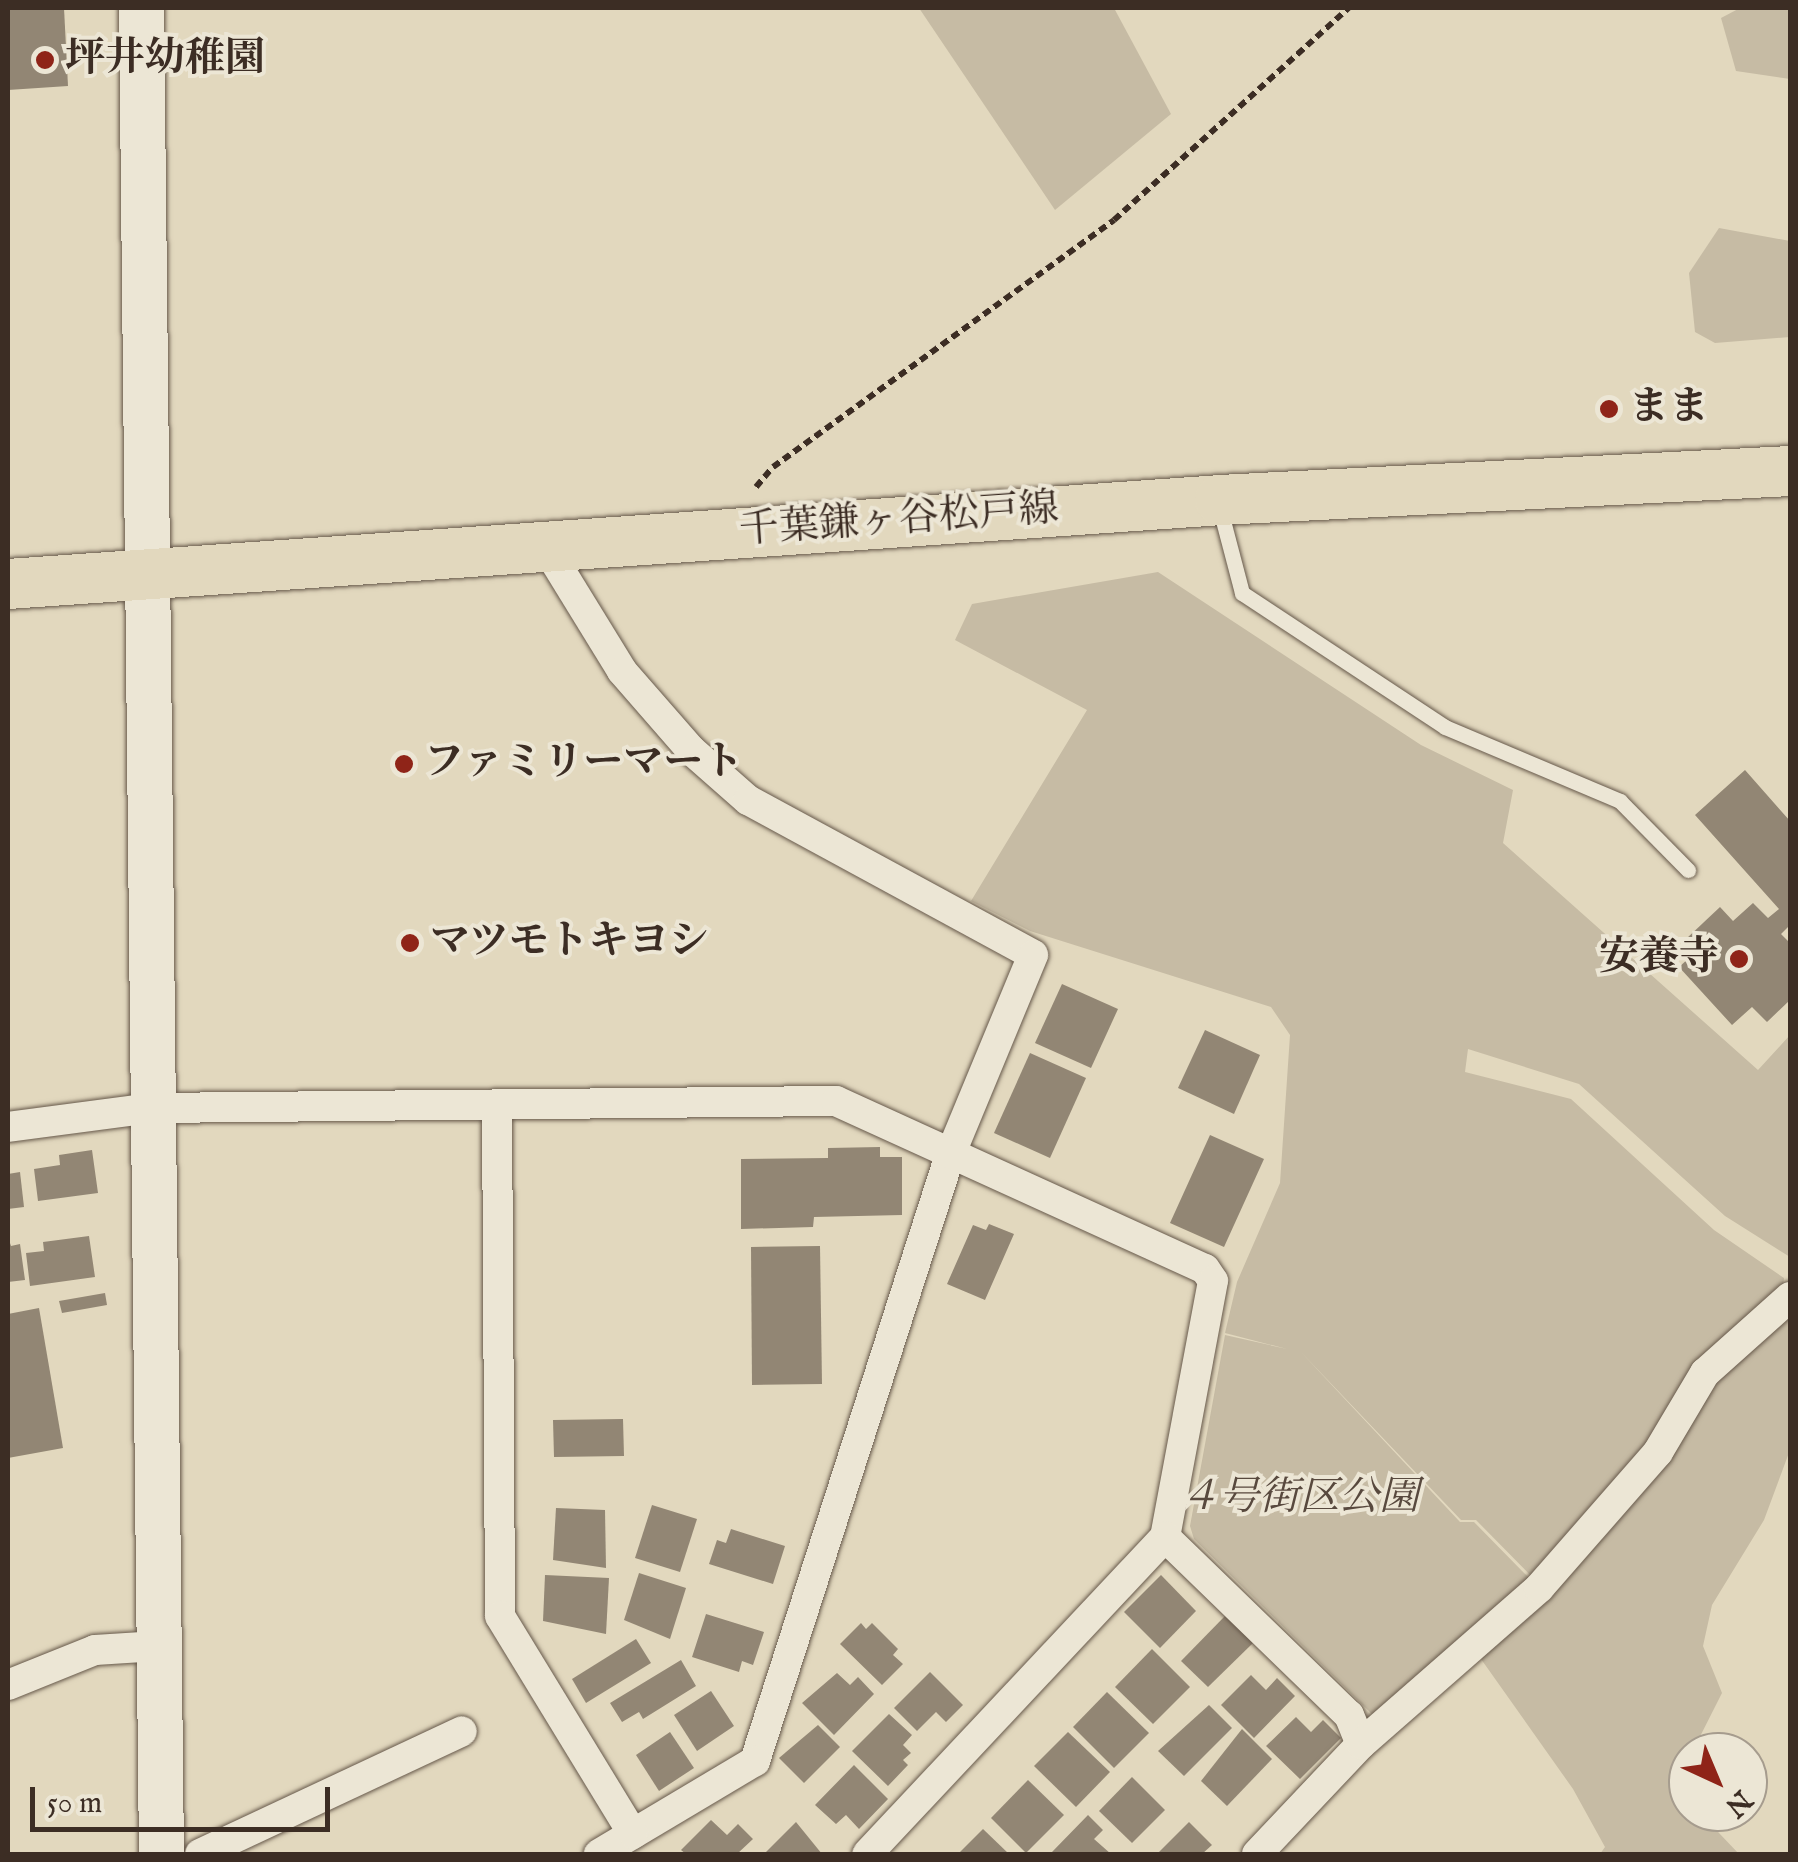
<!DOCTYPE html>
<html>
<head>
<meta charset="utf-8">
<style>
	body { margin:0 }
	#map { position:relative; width:1798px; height:1862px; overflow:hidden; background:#e2d8be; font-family:"IM FELL English","Noto Serif JP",serif }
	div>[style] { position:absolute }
	.green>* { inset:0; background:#c6bba4 }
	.building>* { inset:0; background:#928674 }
	.path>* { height:6px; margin-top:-3px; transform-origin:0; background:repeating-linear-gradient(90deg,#3c2d24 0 8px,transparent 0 13px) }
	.roads { filter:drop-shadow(0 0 2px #66584a) drop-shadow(0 0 2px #66584a) }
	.lane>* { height:15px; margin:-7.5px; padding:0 7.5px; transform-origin:7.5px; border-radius:7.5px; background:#ece6d5 }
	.street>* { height:30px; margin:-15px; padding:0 15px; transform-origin:15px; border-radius:15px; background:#ece6d5 }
	.secondary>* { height:45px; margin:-22.5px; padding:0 22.5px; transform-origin:22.5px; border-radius:22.5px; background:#ece6d5 }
	.primary>* { height:50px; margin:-25px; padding:0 25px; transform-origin:25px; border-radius:25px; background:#e2d8be }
	.dots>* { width:28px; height:28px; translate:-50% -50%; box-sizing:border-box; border:5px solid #ece6d5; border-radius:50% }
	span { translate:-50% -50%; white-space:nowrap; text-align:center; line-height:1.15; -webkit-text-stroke:8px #ece6d5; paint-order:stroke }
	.poi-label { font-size:40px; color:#3c2d24; font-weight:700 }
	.left { translate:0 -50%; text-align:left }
	.right { translate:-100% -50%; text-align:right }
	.street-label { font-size:40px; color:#3c2d24 }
	.park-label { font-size:40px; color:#58493e; font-style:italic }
	.frame { position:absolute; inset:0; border:10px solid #3c2d24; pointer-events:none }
	.north { position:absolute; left:1668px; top:1732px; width:100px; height:100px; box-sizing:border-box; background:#ece6d5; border:2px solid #a69c8e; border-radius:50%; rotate:136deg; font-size:28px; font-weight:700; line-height:40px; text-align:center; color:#3c2d24 }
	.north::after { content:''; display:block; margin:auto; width:35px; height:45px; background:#8f2418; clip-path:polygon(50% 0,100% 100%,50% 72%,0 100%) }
	.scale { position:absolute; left:30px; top:1787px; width:300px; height:45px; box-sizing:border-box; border:5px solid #3c2d24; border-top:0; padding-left:12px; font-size:30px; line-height:35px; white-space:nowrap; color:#3c2d24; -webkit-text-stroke:8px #ece6d5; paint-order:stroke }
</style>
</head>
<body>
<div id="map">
	<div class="green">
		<div style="clip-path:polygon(919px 8px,1114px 8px,1171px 114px,1055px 210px)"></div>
		<div style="clip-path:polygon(1740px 8px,1790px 8px,1790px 79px,1736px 71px,1721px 18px)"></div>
		<div style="clip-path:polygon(1719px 228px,1790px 241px,1790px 337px,1715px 343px,1695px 332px,1689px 273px)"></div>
		<div style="clip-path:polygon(1158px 572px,1421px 745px,1513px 790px,1503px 843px,1758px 1070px,1790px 1035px,1790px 1257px,1725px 1216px,1579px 1084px,1468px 1049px,1465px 1072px,1571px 1099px,1714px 1230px,1784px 1278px,1783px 1286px,1653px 1453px,1534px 1579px,1476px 1520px,1461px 1520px,1300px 1351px,1460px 1522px,1474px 1522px,1532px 1581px,1379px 1721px,1194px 1539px,1190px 1526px,1225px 1335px,1287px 1349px,1225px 1333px,1237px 1282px,1280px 1183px,1290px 1035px,1271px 1007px,1030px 931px,971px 901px,1087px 710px,955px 640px,972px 604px)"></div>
		<div style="clip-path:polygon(1790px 1307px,1790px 1450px,1764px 1520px,1712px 1605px,1703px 1646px,1722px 1693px,1675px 1786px,1688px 1800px,1688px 1812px,1699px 1812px,1739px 1854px,1600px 1854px,1605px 1847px,1573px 1789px,1481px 1659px,1665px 1460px,1713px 1380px)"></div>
	</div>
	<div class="building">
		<div style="clip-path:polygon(8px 8px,64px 8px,68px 86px,8px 90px)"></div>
		<div style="clip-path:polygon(1745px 770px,1790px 821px,1790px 925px,1781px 934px,1790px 943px,1790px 1000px,1767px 1022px,1752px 1007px,1732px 1025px,1679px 967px,1697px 951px,1686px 939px,1720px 907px,1733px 921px,1753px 903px,1768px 918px,1779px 909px,1695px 815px)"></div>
		<div style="clip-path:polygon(1062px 984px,1118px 1009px,1091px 1068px,1035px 1043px)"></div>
		<div style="clip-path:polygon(1205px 1030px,1260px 1055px,1234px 1114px,1178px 1088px)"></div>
		<div style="clip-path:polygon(1030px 1053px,1086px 1078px,1050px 1158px,994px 1133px)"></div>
		<div style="clip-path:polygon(1210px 1135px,1264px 1159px,1224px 1247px,1170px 1223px)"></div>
		<div style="clip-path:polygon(880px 1147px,880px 1157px,902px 1157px,902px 1215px,814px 1217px,813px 1227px,741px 1229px,741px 1159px,828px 1158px,828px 1148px)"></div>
		<div style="clip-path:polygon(92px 1150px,98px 1193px,38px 1201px,34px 1169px,60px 1165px,59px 1155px)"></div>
		<div style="clip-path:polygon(20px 1172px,24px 1207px,8px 1209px,8px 1174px)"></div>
		<div style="clip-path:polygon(989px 1224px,1014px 1234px,985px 1300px,947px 1284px,973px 1225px,986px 1230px)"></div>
		<div style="clip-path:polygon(89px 1236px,95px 1277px,30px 1286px,26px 1253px,44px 1251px,43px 1242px)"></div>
		<div style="clip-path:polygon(8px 1237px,11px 1246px,20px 1244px,25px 1280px,8px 1282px)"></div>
		<div style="clip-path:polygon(820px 1246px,822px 1384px,752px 1385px,751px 1247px)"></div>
		<div style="clip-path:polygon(105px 1293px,107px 1305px,62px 1313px,59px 1301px)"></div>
		<div style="clip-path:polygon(39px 1308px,63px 1448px,8px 1458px,8px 1314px)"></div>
		<div style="clip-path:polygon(623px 1419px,624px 1456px,554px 1457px,553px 1420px)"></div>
		<div style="clip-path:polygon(652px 1505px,697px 1519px,680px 1572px,635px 1558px)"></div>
		<div style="clip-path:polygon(556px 1508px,605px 1510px,606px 1568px,553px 1560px)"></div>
		<div style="clip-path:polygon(731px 1529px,785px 1546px,773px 1584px,709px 1564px,717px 1540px,726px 1543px)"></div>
		<div style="clip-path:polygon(639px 1573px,686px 1588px,670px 1639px,624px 1620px)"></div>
		<div style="clip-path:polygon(545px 1575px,609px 1578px,606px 1634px,543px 1621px)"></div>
		<div style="clip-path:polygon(1161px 1575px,1196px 1611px,1160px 1648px,1124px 1612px)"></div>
		<div style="clip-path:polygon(706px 1614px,764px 1632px,753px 1665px,742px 1661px,739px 1672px,692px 1657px)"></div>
		<div style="clip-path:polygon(1225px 1616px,1253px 1643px,1208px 1687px,1181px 1661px)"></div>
		<div style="clip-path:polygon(861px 1623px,866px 1629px,872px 1623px,898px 1649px,893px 1655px,903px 1664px,882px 1685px,840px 1644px)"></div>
		<div style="clip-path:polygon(636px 1639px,651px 1663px,586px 1703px,572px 1679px)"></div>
		<div style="clip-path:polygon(1152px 1649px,1190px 1687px,1153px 1724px,1115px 1687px)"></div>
		<div style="clip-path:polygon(681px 1660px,696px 1686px,643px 1719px,639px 1712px,622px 1722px,610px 1703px)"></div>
		<div style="clip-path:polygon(930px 1672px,963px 1705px,946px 1722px,936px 1712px,917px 1731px,894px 1708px)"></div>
		<div style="clip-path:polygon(837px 1673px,850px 1685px,858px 1677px,874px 1694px,834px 1735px,802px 1703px)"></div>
		<div style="clip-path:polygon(1251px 1675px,1266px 1690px,1277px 1678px,1295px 1696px,1254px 1738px,1221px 1705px)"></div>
		<div style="clip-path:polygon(711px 1691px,734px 1726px,697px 1751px,674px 1715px)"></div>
		<div style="clip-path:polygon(1107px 1692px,1149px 1733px,1114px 1768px,1073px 1727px)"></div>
		<div style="clip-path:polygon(1209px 1705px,1232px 1728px,1184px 1776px,1158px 1751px)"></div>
		<div style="clip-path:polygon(889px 1714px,912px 1735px,903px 1745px,911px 1753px,903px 1760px,908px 1765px,888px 1786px,852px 1751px)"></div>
		<div style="clip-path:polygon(1296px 1717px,1311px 1732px,1323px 1720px,1341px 1738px,1300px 1779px,1266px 1746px)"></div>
		<div style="clip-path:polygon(818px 1725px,840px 1747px,804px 1783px,779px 1758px)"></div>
		<div style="clip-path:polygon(1242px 1729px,1272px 1759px,1227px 1806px,1201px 1781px)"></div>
		<div style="clip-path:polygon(670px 1732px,694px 1768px,659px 1791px,636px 1755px)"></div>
		<div style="clip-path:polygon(1068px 1732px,1110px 1772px,1076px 1807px,1034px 1766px)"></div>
		<div style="clip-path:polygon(854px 1765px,888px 1799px,859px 1829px,846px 1815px,836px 1824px,815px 1805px)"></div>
		<div style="clip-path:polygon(1132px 1777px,1165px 1810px,1132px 1843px,1099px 1811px)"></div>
		<div style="clip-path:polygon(1028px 1780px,1064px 1815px,1026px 1853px,991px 1818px)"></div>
		<div style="clip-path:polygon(1088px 1815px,1103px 1830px,1094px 1839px,1111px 1854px,1052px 1852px)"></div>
		<div style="clip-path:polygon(711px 1820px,727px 1835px,738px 1824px,753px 1839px,737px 1854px,686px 1854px,681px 1850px)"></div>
		<div style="clip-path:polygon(796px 1822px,822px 1854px,764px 1854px)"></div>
		<div style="clip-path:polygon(1189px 1822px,1212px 1845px,1202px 1854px,1157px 1854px)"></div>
		<div style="clip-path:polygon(983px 1829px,1009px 1854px,958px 1854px)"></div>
	</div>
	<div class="path">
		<div style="left:756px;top:487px;width:26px;rotate:-50deg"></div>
		<div style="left:773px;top:467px;width:421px;rotate:-35.9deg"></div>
		<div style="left:1114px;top:220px;width:316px;rotate:-42.1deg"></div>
	</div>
	<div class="roads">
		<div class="lane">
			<div style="left:1220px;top:509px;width:87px;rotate:75.3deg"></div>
			<div style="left:1242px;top:593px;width:243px;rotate:33.4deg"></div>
			<div style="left:1445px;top:727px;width:190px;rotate:22.9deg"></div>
			<div style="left:1620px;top:801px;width:97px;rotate:45.4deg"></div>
		</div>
		<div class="street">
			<div style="left:544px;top:544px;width:149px;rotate:58.4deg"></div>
			<div style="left:622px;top:671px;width:105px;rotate:48.9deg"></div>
			<div style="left:691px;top:750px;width:76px;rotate:41.3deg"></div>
			<div style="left:748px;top:800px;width:324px;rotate:28.5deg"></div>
			<div style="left:1033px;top:955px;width:217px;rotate:112.5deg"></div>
			<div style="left:950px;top:1155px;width:637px;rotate:107.84deg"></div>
			<div style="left:755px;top:1761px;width:182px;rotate:149.2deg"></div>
			<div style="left:497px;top:1104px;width:512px;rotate:89.66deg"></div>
			<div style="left:500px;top:1616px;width:255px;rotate:58.6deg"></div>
			<div style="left:8px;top:1127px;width:146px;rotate:-7.5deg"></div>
			<div style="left:153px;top:1108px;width:683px;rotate:-0.59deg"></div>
			<div style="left:836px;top:1101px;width:405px;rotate:24.5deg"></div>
			<div style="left:1205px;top:1269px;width:14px;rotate:56deg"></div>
			<div style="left:1213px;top:1281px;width:260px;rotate:100.6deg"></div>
			<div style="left:1165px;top:1537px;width:435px;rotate:133.2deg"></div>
			<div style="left:1165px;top:1537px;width:256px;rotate:44.1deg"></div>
			<div style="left:1349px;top:1715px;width:31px;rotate:68deg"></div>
			<div style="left:8px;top:1685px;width:94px;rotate:-21.9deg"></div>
			<div style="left:95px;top:1650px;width:63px;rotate:-3.6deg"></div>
			<div style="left:200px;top:1854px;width:289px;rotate:-25.1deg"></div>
			<div style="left:1257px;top:1854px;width:151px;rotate:-46.6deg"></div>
			<div style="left:1361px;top:1744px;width:237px;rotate:-41.2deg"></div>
			<div style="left:1539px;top:1588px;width:181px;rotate:-48.8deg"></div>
			<div style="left:1658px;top:1452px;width:92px;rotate:-59.3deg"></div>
			<div style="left:1705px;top:1373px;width:114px;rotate:-41.8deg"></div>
		</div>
		<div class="secondary">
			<div style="left:141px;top:8px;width:1846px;rotate:89.38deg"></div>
		</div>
		<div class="primary">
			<div style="left:8px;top:584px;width:1215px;rotate:-3.96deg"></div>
			<div style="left:1220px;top:500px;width:571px;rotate:-2.91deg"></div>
		</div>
	</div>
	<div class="dots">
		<div style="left:45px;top:60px;background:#8f2418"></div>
		<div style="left:1609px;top:409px;background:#8f2418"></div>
		<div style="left:404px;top:764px;background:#8f2418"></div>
		<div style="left:410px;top:943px;background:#8f2418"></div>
		<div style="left:1739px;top:959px;background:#8f2418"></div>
	</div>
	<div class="poi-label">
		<span class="left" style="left:65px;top:60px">坪井幼稚園</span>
		<span class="left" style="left:1629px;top:409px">まま</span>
		<span class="left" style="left:424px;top:764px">ファミリーマート</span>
		<span class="left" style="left:430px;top:943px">マツモトキヨシ</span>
		<span class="right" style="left:1719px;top:959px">安養寺</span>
	</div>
	<div class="street-label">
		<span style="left:899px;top:521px;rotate:-4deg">千葉鎌ヶ谷松戸線</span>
	</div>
	<div class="park-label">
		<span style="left:1299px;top:1499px">４号街区公園</span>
	</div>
	<div class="frame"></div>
	<div class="north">N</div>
	<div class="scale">50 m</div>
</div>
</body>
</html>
